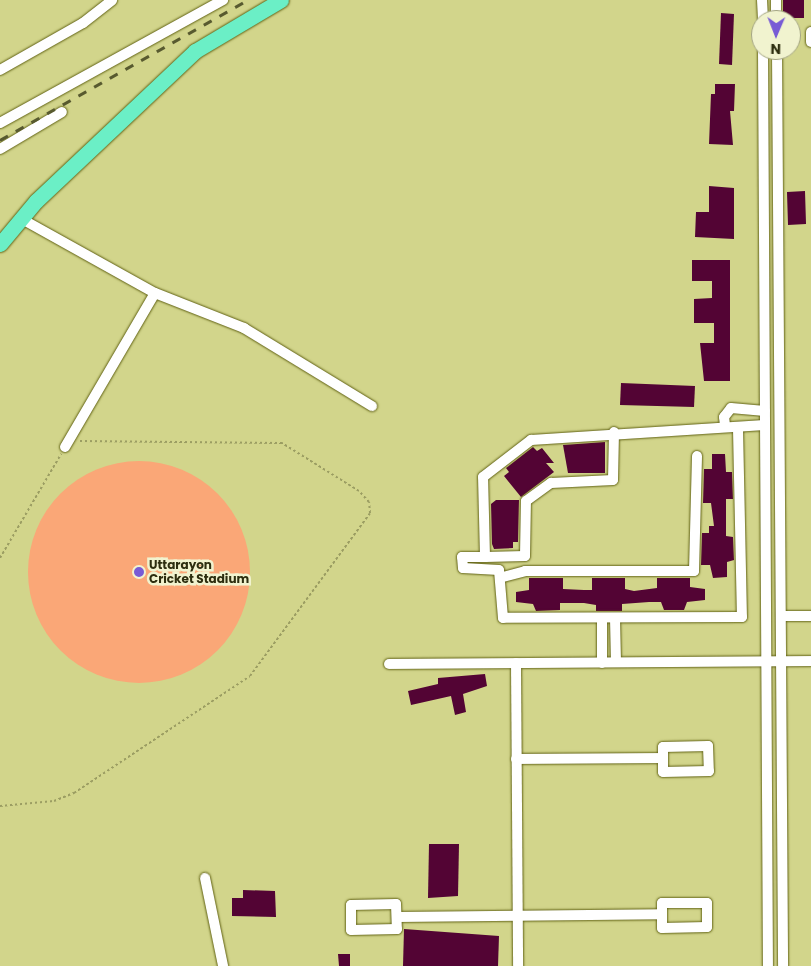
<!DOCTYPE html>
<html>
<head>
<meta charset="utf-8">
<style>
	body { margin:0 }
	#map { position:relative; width:811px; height:966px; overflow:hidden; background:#d2d58b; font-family:Poppins,sans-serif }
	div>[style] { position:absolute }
	.green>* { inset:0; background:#faa777 }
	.round { border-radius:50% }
	.building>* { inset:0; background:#530434 }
	.path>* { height:2px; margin-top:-1px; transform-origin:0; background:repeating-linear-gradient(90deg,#9b9d62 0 2.5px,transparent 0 5px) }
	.roads { filter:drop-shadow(0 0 1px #616214) drop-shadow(0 0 1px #616214) }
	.minor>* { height:10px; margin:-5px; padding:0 5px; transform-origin:5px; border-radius:5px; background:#fff }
	.highway>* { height:15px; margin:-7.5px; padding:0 7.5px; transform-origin:7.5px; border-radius:7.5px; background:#6befc6 }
	.rail>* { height:2.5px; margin-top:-1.25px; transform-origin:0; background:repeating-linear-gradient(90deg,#585a2f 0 9px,transparent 0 18px) }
	.dots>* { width:14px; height:14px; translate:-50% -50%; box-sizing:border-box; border:2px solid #f1f3cf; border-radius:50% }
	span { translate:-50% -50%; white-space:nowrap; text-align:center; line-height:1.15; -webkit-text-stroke:5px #f1f3cf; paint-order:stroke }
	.poi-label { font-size:12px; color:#2d2e0f; font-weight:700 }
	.left { translate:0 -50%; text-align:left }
	.north { position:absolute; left:751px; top:10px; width:50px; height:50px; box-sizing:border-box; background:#f1f3cf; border:1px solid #a3a482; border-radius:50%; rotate:181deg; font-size:14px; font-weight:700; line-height:20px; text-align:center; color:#2d2e0f }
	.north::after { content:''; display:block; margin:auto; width:18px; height:22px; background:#785bd5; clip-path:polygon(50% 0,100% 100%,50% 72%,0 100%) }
</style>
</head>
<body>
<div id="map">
	<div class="green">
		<div class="round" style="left:28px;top:461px;width:222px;height:222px"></div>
	</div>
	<div class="building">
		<div style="clip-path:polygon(783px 0,804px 0,804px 18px,783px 18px)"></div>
		<div style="clip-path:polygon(721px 13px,734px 14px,732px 65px,719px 64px)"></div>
		<div style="clip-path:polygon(715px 84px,735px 84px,734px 111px,730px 111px,733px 145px,709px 144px,711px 94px,715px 94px)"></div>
		<div style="clip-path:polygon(709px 186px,734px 188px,734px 239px,695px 237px,696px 212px,709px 212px)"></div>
		<div style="clip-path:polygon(805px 191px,806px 224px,788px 225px,787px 192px)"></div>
		<div style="clip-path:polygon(692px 260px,730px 260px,730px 381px,704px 381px,700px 343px,714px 343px,714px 323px,694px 323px,694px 299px,712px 298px,712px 281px,692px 281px)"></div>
		<div style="clip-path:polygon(621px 383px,695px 386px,694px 407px,620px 405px)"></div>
		<div style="clip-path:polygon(605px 442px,605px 473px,568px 473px,563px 445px)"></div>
		<div style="clip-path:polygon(533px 447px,537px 451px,542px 448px,554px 463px,546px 463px,554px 472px,521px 497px,504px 476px,509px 472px,506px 468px)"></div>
		<div style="clip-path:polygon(712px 454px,725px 454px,726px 472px,732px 472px,733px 499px,726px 499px,726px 536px,733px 537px,734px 560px,727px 562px,727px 577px,713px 578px,710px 565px,701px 565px,702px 533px,709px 533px,709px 526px,714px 526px,711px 503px,703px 503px,704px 469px,712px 469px)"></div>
		<div style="clip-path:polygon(496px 500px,519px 500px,518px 542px,513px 542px,513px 548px,494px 549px,492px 544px,491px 504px)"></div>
		<div style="clip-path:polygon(529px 578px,563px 578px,563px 589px,584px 590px,592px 590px,592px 578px,625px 578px,625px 589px,634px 591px,657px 588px,657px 578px,690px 578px,690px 587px,705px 589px,705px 600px,687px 602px,684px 610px,664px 610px,661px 602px,649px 602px,622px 604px,622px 611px,596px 611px,596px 605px,584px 603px,560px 603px,560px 610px,536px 611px,533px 604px,516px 602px,516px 592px,529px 590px)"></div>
		<div style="clip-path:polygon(485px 674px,487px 686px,463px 694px,466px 712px,455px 715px,451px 696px,411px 705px,408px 691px,438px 684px,438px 678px)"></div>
		<div style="clip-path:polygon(429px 844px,459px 844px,458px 896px,428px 898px)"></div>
		<div style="clip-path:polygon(243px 890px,275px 891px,276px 917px,232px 916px,232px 898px,243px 898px)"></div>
		<div style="clip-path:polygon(404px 929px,499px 936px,498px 966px,403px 966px)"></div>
		<div style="clip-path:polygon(338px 954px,350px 954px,350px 966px,339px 966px)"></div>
	</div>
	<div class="path">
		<div style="left:0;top:558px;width:121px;rotate:-59.6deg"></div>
		<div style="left:0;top:806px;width:54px;rotate:-5.3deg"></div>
		<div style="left:54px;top:801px;width:22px;rotate:-22deg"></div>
		<div style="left:74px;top:793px;width:211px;rotate:-33.6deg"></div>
		<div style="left:250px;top:676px;width:202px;rotate:-53.6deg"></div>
		<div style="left:370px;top:513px;width:11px;rotate:-95deg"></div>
		<div style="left:369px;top:502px;width:15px;rotate:-132deg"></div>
		<div style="left:359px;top:491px;width:91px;rotate:-148.1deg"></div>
		<div style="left:282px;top:443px;width:202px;rotate:-179.4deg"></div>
	</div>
	<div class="roads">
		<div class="minor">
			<div style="left:762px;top:0;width:20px;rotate:87deg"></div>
			<div style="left:776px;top:0;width:20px;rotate:90deg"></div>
			<div style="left:811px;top:32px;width:10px;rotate:90deg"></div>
			<div style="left:763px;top:50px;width:916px;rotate:89.69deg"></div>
			<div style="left:777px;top:50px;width:916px;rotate:89.62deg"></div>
			<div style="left:0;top:70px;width:95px;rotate:-29.5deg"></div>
			<div style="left:83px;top:23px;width:37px;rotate:-38deg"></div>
			<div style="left:0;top:123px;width:255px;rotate:-28.9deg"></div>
			<div style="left:0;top:149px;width:72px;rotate:-30.8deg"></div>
			<div style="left:20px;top:218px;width:154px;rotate:29.1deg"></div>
			<div style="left:155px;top:293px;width:96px;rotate:21.5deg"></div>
			<div style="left:244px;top:328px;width:150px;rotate:31.4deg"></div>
			<div style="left:725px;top:425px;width:8px;rotate:-97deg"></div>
			<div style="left:724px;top:417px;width:11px;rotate:-52deg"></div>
			<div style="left:731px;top:408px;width:34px;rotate:5deg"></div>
			<div style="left:738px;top:429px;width:188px;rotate:88.8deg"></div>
			<div style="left:742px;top:617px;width:239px;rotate:179.8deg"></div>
			<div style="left:503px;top:618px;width:48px;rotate:-94.8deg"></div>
			<div style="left:499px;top:570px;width:36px;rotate:-177deg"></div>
			<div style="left:463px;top:568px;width:11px;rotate:-95deg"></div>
			<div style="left:462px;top:557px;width:23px"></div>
			<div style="left:485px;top:557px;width:80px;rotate:-91.4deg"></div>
			<div style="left:483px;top:477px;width:61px;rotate:-37.6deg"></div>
			<div style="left:531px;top:440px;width:234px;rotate:-3.7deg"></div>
			<div style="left:65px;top:447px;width:178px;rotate:-59.7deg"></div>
			<div style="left:485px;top:557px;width:40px;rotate:-1.4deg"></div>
			<div style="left:525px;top:556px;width:55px;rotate:-89deg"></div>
			<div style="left:526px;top:501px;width:31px;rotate:-36deg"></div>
			<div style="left:551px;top:483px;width:62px;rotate:-2.8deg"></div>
			<div style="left:613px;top:480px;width:48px;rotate:-88.8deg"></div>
			<div style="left:503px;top:577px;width:23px;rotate:-15deg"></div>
			<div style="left:525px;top:571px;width:169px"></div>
			<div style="left:694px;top:571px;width:115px;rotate:-88.5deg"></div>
			<div style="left:781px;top:616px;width:30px"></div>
			<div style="left:602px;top:618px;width:45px;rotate:90deg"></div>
			<div style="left:615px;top:618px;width:44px;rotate:88.7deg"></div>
			<div style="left:516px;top:663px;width:303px;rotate:89.6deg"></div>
			<div style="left:389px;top:664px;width:422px;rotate:-0.4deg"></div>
			<div style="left:708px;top:746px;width:25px;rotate:88deg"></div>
			<div style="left:709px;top:771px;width:46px;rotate:178.8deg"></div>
			<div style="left:663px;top:772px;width:25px;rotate:-90deg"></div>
			<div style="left:663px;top:747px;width:45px;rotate:-1.3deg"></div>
			<div style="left:516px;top:759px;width:147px;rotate:-0.4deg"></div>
			<div style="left:205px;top:878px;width:90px;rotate:78.4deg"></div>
			<div style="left:662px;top:903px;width:45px"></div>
			<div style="left:707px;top:903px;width:24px;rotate:90deg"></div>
			<div style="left:707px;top:927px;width:45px;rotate:178.7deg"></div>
			<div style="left:662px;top:928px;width:25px;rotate:-90deg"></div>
			<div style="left:396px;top:904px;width:25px;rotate:88deg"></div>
			<div style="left:397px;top:929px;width:46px;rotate:178.8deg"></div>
			<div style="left:351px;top:930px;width:25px;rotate:-90deg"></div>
			<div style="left:351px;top:905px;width:45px;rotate:-1.3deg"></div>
			<div style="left:397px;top:917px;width:265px;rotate:-0.6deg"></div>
		</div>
		<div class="highway">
			<div style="left:0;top:244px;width:56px;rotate:-50.1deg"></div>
			<div style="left:36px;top:201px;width:219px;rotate:-43.3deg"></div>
			<div style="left:195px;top:51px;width:100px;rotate:-30.7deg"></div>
		</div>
	</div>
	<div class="rail">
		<div style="left:0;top:140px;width:284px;rotate:-29.5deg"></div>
	</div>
	<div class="dots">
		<div style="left:139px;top:572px;background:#785bd5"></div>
	</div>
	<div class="poi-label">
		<span class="left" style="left:149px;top:572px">Uttarayon<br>Cricket Stadium</span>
	</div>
	<div class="north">N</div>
</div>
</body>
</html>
